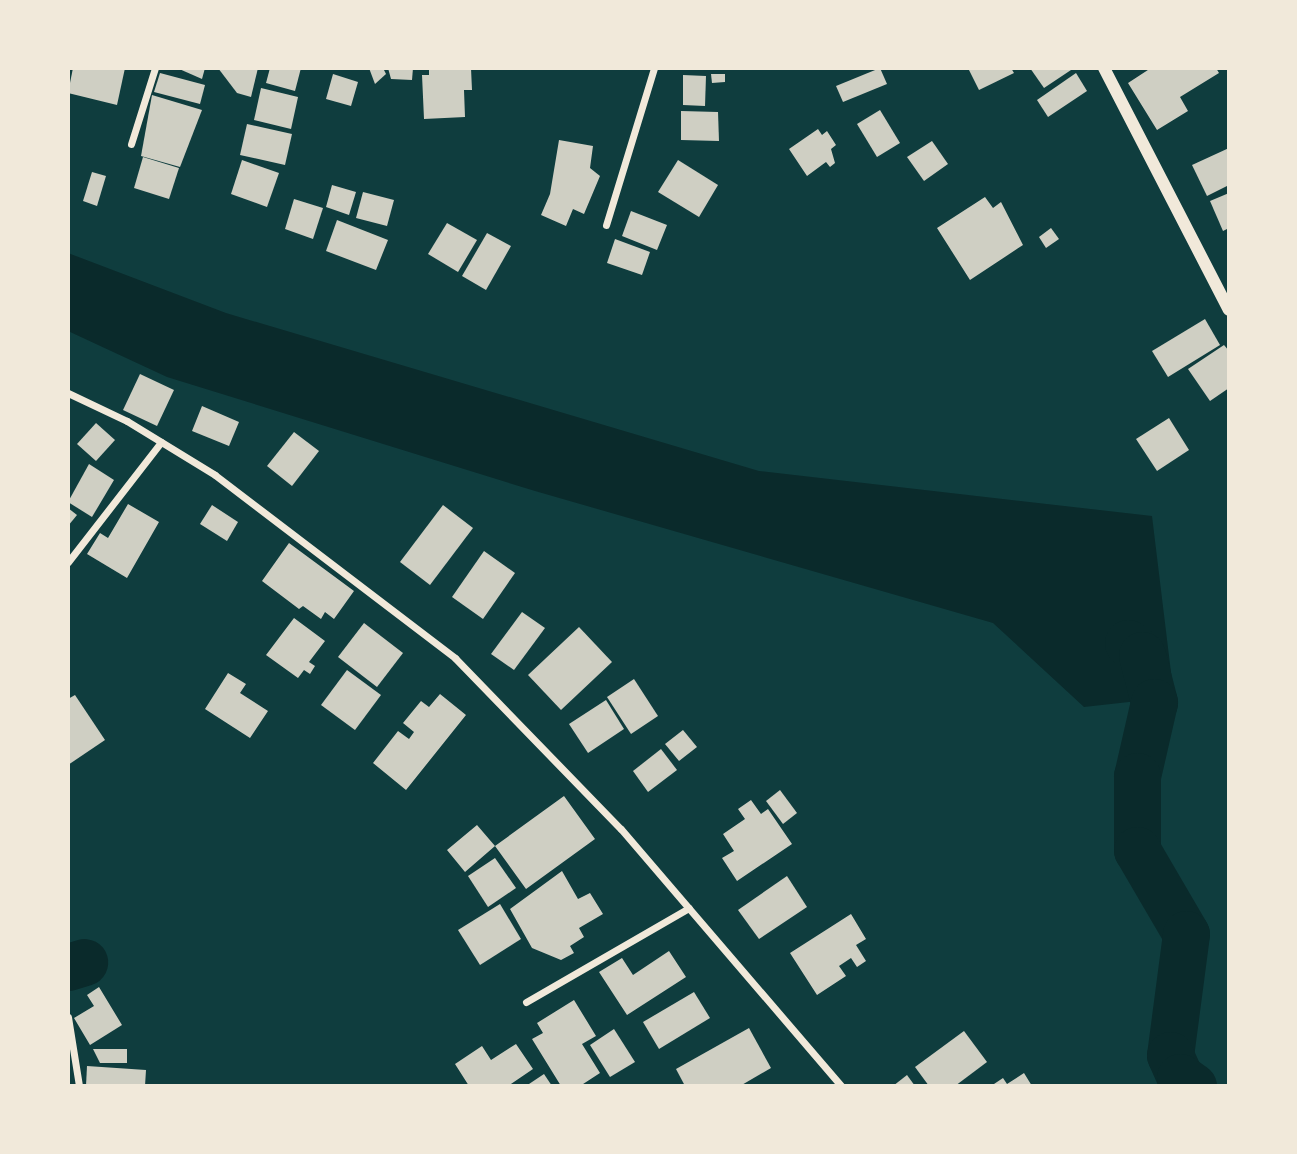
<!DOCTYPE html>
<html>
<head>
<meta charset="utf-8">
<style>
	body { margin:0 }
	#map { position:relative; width:1297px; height:1154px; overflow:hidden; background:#0f3d3e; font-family:"Times New Roman",serif }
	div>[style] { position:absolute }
	.water>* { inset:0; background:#0a2a2b }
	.river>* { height:47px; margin:-23.5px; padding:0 23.5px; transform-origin:23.5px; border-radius:23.5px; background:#0a2a2b }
	.building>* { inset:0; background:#cfcfc3 }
	.minor>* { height:7px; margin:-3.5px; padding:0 3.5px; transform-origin:3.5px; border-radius:3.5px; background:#f1e9da }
	.tertiary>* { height:12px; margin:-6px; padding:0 6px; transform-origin:6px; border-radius:6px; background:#f1e9da }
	span { translate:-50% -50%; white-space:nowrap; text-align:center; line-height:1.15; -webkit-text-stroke:5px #f1e9da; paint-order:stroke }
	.frame { position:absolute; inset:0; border:70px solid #f1e9da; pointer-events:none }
</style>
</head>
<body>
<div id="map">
	<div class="water">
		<div style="clip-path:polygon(68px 253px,226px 313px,759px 471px,1152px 516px,1174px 697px,1084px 707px,993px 623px,535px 491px,167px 377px,68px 331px)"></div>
	</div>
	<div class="river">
		<div style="left:1128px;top:643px;width:18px;rotate:41deg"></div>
		<div style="left:1142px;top:655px;width:49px;rotate:75.7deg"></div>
		<div style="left:1154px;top:702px;width:76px;rotate:102.9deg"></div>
		<div style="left:1137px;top:776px;width:74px;rotate:90deg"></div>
		<div style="left:1137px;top:850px;width:97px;rotate:59.7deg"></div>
		<div style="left:1186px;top:934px;width:122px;rotate:97.5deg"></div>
		<div style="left:1170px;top:1055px;width:24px;rotate:66deg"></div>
		<div style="left:1180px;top:1077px;width:16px;rotate:35deg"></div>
		<div style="left:68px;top:967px;width:17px;rotate:-17deg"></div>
	</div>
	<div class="building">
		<div style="clip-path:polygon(73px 68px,125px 68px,117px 105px,68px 93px)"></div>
		<div style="clip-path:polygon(177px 68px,205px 68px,202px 79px)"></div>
		<div style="clip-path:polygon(218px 68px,258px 68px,251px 97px,237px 93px)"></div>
		<div style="clip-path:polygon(270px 68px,301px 68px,295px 91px,266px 83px)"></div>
		<div style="clip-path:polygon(369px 68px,383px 68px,386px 74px,375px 84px)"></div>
		<div style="clip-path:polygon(388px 68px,413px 68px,412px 80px,391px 79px)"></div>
		<div style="clip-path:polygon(429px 68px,471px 68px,472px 90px,464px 90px,465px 117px,424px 119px,422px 75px,429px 75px)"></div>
		<div style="clip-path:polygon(880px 68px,887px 84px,843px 102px,836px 86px)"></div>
		<div style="clip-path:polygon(968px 68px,1011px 68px,1014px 73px,979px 90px)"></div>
		<div style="clip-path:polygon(1030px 68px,1074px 68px,1044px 88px)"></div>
		<div style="clip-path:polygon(1151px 68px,1216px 68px,1219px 73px,1180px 97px,1188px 111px,1157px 130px,1128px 83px)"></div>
		<div style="clip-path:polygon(160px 73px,205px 85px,200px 104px,154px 92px)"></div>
		<div style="clip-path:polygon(1076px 73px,1087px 91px,1048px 117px,1037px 100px)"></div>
		<div style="clip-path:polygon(333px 74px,358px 82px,351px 106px,326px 99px)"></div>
		<div style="clip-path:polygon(711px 74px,725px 74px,725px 82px,712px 83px)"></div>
		<div style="clip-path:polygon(683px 75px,706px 76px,705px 106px,683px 105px)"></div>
		<div style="clip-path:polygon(261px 88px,298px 97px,291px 129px,254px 120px)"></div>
		<div style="clip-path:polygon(152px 95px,202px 110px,180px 167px,141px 156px)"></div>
		<div style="clip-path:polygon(880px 110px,900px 143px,877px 157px,857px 124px)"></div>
		<div style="clip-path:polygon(681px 111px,718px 112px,719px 141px,681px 140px)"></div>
		<div style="clip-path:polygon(247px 124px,292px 134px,285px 165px,240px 155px)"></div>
		<div style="clip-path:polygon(818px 129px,822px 135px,827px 131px,836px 145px,831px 149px,835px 163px,830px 167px,826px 162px,807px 176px,789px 149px)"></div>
		<div style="clip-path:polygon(559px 140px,593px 146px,590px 168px,600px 176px,584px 214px,573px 209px,566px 226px,541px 215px,550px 194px)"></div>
		<div style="clip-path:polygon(932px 141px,948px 164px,924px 181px,907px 157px)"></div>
		<div style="clip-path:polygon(1229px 148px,1229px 185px,1207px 196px,1192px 165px)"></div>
		<div style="clip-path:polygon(143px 157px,179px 168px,169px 199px,134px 188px)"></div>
		<div style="clip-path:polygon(242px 160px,279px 173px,267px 207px,231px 194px)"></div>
		<div style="clip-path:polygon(678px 160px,718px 185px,699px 217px,658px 192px)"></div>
		<div style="clip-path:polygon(92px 172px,106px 176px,97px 206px,83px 201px)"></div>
		<div style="clip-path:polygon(332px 185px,356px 192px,349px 215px,326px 207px)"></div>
		<div style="clip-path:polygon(363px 192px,394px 200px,387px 226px,356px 218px)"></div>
		<div style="clip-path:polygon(1229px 193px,1229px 228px,1223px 231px,1210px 201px)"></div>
		<div style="clip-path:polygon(985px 197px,993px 208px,1001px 202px,1023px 245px,970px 280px,937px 228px)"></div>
		<div style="clip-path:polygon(294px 199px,323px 208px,313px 239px,285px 229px)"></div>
		<div style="clip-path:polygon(631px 211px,667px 225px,657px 250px,622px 236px)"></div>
		<div style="clip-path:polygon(337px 220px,388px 240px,376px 270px,326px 251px)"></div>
		<div style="clip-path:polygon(447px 223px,477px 240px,458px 272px,428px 254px)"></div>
		<div style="clip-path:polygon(1051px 228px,1059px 239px,1046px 248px,1039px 237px)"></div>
		<div style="clip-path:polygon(487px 233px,511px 246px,486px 290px,462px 276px)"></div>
		<div style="clip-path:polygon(615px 239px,650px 252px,642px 275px,607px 263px)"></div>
		<div style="clip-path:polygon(1205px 319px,1220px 345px,1168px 377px,1152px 351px)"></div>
		<div style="clip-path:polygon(1224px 345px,1229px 351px,1229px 388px,1210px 401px,1188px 369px)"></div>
		<div style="clip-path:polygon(140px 374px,174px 390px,157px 426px,123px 410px)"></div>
		<div style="clip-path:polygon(202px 406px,239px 422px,229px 446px,192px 431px)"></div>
		<div style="clip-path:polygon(1169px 418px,1189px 450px,1157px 471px,1136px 439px)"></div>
		<div style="clip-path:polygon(96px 423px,115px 440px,96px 461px,77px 444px)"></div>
		<div style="clip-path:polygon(294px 432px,319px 451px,292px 486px,267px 466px)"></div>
		<div style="clip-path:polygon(89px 464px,114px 480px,92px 517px,68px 502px)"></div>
		<div style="clip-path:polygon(128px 504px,159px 522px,127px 578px,87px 554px,100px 533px,108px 538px)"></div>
		<div style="clip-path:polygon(212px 505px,238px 522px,227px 541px,200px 524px)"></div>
		<div style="clip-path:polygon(443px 505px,473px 528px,430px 585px,400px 562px)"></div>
		<div style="clip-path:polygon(68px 508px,77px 515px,68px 526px)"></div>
		<div style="clip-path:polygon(289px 543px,354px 591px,334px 619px,325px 612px,321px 619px,303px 606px,299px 609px,262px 581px)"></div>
		<div style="clip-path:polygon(484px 551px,515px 573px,483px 619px,452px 597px)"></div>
		<div style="clip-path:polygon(522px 612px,545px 628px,514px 670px,491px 654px)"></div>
		<div style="clip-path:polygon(294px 618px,325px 641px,309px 662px,315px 666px,310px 674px,304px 670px,298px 678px,266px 655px)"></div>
		<div style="clip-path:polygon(364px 623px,403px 653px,377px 687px,338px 657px)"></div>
		<div style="clip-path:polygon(579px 627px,612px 662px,561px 710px,528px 675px)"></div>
		<div style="clip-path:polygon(347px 670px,381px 695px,355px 730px,321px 705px)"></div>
		<div style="clip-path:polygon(228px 673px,246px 684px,240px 693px,268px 711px,250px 738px,205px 709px)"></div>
		<div style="clip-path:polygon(634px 679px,658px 716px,631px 734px,607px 697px)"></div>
		<div style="clip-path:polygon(440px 694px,466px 715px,406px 790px,373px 763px,398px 731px,409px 739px,414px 732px,403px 723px,421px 701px,429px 707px)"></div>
		<div style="clip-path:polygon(75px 695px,105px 740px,68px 765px,68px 699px)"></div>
		<div style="clip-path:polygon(606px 700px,624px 729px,588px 753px,569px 724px)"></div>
		<div style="clip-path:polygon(683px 730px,697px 747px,679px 761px,665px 744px)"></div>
		<div style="clip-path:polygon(661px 749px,677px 770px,648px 792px,633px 771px)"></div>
		<div style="clip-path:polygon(780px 790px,797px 813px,783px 824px,766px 801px)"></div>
		<div style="clip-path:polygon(564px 796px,595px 839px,526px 889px,495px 846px,465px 872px,447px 850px,477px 825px,495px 846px)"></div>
		<div style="clip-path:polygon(751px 800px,761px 814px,768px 809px,792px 844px,737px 881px,722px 858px,734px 851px,723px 834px,745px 819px,738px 809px)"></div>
		<div style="clip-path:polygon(495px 858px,516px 888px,488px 907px,468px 876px)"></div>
		<div style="clip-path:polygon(562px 871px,578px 899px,590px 893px,603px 914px,579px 928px,584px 937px,570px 946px,574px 953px,561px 960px,532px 948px,510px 909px)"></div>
		<div style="clip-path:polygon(787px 876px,807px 907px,759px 939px,738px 910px)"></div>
		<div style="clip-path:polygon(500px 904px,521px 939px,480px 965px,458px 930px)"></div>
		<div style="clip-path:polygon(851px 914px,866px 939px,856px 945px,866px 961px,857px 967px,851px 958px,839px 966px,846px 976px,817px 995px,790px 953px)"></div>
		<div style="clip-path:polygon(669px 951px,686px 977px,627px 1015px,599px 972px,622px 958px,633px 975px)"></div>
		<div style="clip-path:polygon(99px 987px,122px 1025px,90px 1045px,74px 1018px,94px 1006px,87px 995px)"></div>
		<div style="clip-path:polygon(694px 992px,710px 1018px,659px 1049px,643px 1022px)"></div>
		<div style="clip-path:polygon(574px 1000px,596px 1036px,582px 1044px,600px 1073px,580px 1086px,561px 1086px,532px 1039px,543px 1033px,537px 1023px)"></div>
		<div style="clip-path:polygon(749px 1028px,771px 1068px,740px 1086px,685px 1086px,676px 1069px)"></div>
		<div style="clip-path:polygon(614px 1029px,635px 1062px,610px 1077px,590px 1045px)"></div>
		<div style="clip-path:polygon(964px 1031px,987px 1062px,955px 1086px,929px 1086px,915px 1067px)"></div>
		<div style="clip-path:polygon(516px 1044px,533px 1069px,508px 1086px,469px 1086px,455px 1064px,482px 1046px,491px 1060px)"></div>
		<div style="clip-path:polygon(93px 1049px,127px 1049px,127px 1063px,100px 1063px)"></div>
		<div style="clip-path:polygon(87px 1066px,146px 1070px,145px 1086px,86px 1086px)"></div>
		<div style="clip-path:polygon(1024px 1073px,1032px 1086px,991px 1086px,1003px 1078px,1007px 1084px)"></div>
		<div style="clip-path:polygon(544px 1074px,552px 1086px,526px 1086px)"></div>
		<div style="clip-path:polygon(907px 1075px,915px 1086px,893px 1086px)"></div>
	</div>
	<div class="minor">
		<div style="left:131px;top:144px;width:80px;rotate:-72.5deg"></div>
		<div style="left:606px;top:225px;width:164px;rotate:-73deg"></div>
		<div style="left:68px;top:393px;width:65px;rotate:25.4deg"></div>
		<div style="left:127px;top:421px;width:103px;rotate:31.5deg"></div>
		<div style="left:215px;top:475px;width:302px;rotate:37.3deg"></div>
		<div style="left:455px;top:658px;width:238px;rotate:45.9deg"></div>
		<div style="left:621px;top:829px;width:338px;rotate:49.4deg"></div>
		<div style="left:68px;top:562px;width:152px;rotate:-52.2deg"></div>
		<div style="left:526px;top:1002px;width:188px;rotate:-30deg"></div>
		<div style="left:68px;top:1017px;width:70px;rotate:80.9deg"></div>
	</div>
	<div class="tertiary">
		<div style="left:1104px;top:68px;width:272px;rotate:62.7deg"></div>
	</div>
	<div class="frame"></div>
</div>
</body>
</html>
